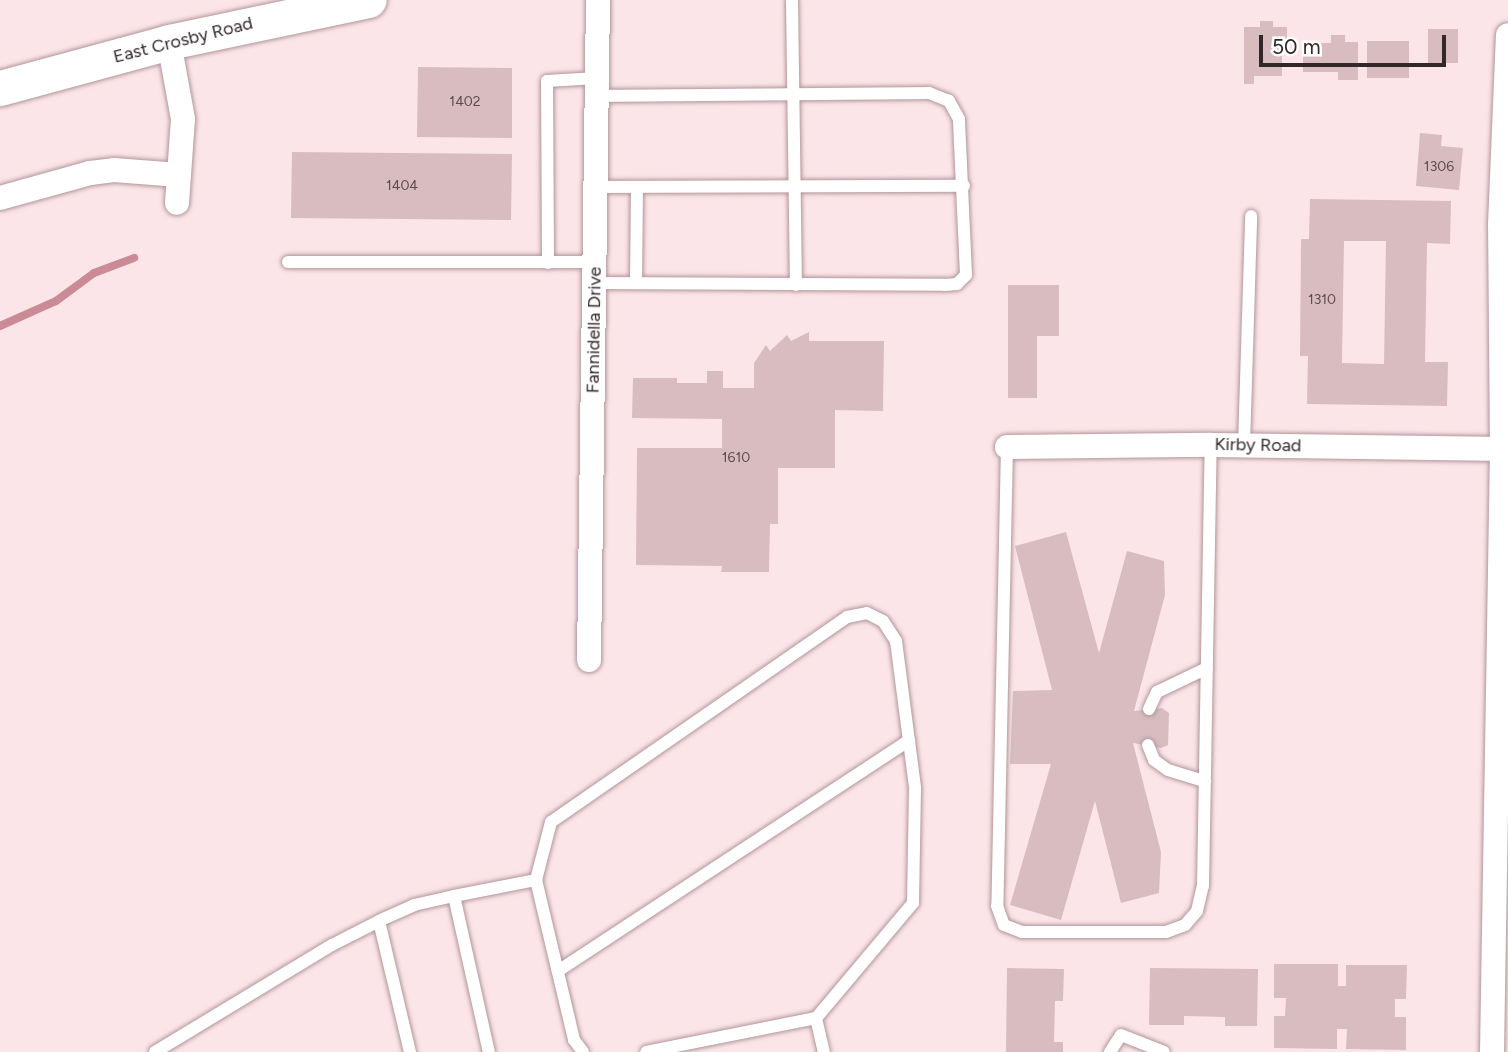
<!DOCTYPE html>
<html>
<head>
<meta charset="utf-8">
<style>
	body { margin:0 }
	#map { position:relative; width:1508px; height:1052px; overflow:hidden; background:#fce5e8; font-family:Figtree,sans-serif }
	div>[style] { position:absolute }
	.stream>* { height:8px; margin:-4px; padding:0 4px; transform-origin:4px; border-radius:4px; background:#ca8b97 }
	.building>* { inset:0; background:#d8bcc0 }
	.roads { filter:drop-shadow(0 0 2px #b1969a) drop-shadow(0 0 2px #b1969a) }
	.lane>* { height:12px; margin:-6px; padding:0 6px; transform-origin:6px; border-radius:6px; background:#fff }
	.street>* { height:24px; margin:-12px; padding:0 12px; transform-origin:12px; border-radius:12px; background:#fff }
	.secondary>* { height:35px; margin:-17.5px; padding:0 17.5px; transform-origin:17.5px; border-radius:17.5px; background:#fff }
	span { translate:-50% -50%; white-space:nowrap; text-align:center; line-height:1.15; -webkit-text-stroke:5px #fff; paint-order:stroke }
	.number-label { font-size:14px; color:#5c4c4f }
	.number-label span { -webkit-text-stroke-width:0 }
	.street-label { font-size:18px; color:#322729 }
	.scale { position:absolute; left:1259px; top:35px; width:187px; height:32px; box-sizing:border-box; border:4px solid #322729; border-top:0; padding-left:9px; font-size:21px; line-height:24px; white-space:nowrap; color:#322729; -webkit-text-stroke:5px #fff; paint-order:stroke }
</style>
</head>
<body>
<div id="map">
	<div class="stream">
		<div style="left:0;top:326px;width:61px;rotate:-24.1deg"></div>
		<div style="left:56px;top:301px;width:47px;rotate:-36.4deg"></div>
		<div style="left:94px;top:273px;width:43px;rotate:-20.6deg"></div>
	</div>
	<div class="building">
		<div style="clip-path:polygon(1260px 21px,1273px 21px,1273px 27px,1287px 27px,1287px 47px,1282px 47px,1282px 76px,1254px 76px,1254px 84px,1244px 84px,1244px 27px,1260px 27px)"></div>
		<div style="clip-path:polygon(1428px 29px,1458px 29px,1458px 63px,1428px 63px)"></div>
		<div style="clip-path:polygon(1331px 35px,1345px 35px,1345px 42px,1358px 42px,1358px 80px,1338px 80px,1338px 72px,1303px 72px,1303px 43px,1331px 43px)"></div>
		<div style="clip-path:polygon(1367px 41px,1409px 41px,1409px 78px,1367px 78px)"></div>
		<div style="clip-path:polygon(418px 67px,512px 68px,512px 138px,417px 137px)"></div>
		<div style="clip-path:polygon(1420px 133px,1442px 135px,1441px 146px,1463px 148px,1459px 190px,1416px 186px)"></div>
		<div style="clip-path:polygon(292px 152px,512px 154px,511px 220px,291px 218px)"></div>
		<div style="clip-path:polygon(evenodd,1310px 199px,1451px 201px,1450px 244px,1427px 243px,1425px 362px,1448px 362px,1447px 406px,1307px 404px,1308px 356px,1300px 356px,1301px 239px,1309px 239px,1310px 199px,1344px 241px,1386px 241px,1384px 364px,1342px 363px,1344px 241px)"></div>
		<div style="clip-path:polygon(1008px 285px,1059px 285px,1059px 336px,1037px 336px,1037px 398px,1008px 398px)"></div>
		<div style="clip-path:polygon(809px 332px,809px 341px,884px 341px,883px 411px,835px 410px,835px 468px,778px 468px,778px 524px,770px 524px,769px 572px,721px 572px,722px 566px,636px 565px,637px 448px,722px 448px,722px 419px,632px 418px,633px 378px,677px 378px,677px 383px,707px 383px,707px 371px,723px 371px,723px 388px,754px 388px,754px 363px,766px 345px,770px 351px,787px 335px,791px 341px)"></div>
		<div style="clip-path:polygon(1066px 532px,1099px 653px,1127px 551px,1164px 561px,1165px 595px,1134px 711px,1162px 708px,1169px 713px,1168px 745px,1161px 748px,1133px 743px,1161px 852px,1159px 893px,1121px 903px,1095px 801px,1061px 920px,1010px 905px,1051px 764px,1010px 764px,1013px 691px,1052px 690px,1015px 546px)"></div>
		<div style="clip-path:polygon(1274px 964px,1338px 964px,1338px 986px,1346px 986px,1346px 965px,1407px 965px,1406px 999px,1395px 999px,1395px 1017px,1406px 1017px,1406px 1050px,1346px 1049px,1347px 1029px,1337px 1029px,1337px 1049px,1274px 1048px,1274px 1016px,1285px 1016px,1286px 998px,1274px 998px)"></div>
		<div style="clip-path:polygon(1007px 968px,1064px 969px,1063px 1001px,1055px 1001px,1054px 1042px,1063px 1042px,1063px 1052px,1006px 1052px)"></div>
		<div style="clip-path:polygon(1150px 968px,1258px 969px,1257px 1026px,1225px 1026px,1225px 1017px,1184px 1016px,1184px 1025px,1149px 1025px)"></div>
	</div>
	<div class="roads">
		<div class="lane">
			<div style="left:792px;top:0;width:285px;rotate:89.2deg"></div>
			<div style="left:596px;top:187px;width:368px;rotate:-0.2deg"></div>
			<div style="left:288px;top:262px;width:306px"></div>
			<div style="left:548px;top:263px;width:182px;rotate:-90.3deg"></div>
			<div style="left:547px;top:81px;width:50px;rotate:-3.4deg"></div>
			<div style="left:594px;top:283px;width:351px;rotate:0.3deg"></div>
			<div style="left:945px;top:285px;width:12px;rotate:-5deg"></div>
			<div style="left:957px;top:284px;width:13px;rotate:-45deg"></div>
			<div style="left:966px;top:275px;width:156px;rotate:-92.6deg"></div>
			<div style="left:959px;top:119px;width:21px;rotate:-119deg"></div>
			<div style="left:949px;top:101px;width:22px;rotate:-158deg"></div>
			<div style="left:929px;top:93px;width:332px;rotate:179.5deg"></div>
			<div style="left:636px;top:283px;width:96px;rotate:-89.4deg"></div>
			<div style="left:1244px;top:445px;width:229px;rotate:-88.2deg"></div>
			<div style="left:1007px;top:447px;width:459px;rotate:91.2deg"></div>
			<div style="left:997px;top:906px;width:20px;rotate:70deg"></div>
			<div style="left:1004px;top:925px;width:19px;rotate:21deg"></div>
			<div style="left:1022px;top:932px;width:144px"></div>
			<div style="left:1166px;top:932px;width:20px;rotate:-20deg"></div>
			<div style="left:1185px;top:925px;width:18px;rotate:-49deg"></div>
			<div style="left:1197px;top:911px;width:26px;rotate:-77deg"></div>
			<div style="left:1203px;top:886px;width:441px;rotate:-89deg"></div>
			<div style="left:1149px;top:709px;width:19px;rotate:-65deg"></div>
			<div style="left:1157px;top:692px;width:55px;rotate:-25.6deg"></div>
			<div style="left:1148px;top:745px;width:16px;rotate:68deg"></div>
			<div style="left:1154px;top:760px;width:17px;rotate:36deg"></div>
			<div style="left:1168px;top:770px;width:39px;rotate:17deg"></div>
			<div style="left:536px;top:880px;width:60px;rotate:-75.5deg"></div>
			<div style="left:551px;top:822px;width:360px;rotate:-34.7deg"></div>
			<div style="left:847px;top:617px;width:20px;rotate:-11deg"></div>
			<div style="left:867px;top:613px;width:18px;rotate:27deg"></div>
			<div style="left:883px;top:621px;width:24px;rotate:57deg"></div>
			<div style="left:896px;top:641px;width:148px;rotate:82.6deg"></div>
			<div style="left:915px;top:788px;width:115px;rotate:91deg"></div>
			<div style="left:913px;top:903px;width:150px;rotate:130.1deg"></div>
			<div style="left:816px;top:1018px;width:173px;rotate:168.7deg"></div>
			<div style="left:454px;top:896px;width:84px;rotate:-11deg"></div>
			<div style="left:536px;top:880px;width:164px;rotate:76.6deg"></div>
			<div style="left:574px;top:1040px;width:15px;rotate:53deg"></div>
			<div style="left:379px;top:921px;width:135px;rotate:76.7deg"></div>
			<div style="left:558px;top:971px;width:420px;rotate:-33.3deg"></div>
			<div style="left:816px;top:1018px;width:35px;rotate:77deg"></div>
			<div style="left:155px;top:1052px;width:207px;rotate:-31.2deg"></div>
			<div style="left:332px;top:945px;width:57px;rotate:-27deg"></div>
			<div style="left:383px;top:919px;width:34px;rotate:-24deg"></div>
			<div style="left:414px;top:905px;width:41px;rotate:-12.7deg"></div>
			<div style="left:454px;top:896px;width:160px;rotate:77.4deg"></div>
			<div style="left:1110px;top:1052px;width:20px;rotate:-57deg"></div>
			<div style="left:1121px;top:1035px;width:46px;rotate:21.6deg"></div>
		</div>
		<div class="street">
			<div style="left:169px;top:42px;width:78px;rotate:79.7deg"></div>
			<div style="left:183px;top:119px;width:84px;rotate:94.1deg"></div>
			<div style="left:0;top:198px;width:93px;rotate:-15.5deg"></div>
			<div style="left:90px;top:173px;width:24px;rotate:-7deg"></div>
			<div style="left:114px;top:170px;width:65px;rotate:4.4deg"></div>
			<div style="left:1007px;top:447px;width:204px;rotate:-0.6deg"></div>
			<div style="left:1211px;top:445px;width:297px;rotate:0.8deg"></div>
			<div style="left:589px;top:660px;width:660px;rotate:-89.22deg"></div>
			<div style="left:1492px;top:1052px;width:604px;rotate:-89.05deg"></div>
			<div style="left:1502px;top:448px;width:223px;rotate:-90.5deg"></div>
			<div style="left:1500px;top:225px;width:190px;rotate:-87.6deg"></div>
		</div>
		<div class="secondary">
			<div style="left:0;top:88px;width:175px;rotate:-15.2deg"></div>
			<div style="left:169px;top:42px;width:204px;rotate:-11.9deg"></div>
		</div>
	</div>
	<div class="number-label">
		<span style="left:465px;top:102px">1402</span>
		<span style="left:1439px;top:167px">1306</span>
		<span style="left:402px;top:186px">1404</span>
		<span style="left:1322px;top:300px">1310</span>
		<span style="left:736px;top:458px">1610</span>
	</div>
	<div class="street-label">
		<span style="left:183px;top:40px;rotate:-14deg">East Crosby Road</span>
		<span style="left:594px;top:330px;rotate:-89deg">Fannidella Drive</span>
		<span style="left:1258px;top:445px;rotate:1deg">Kirby Road</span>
	</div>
	<div class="scale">50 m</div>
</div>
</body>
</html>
